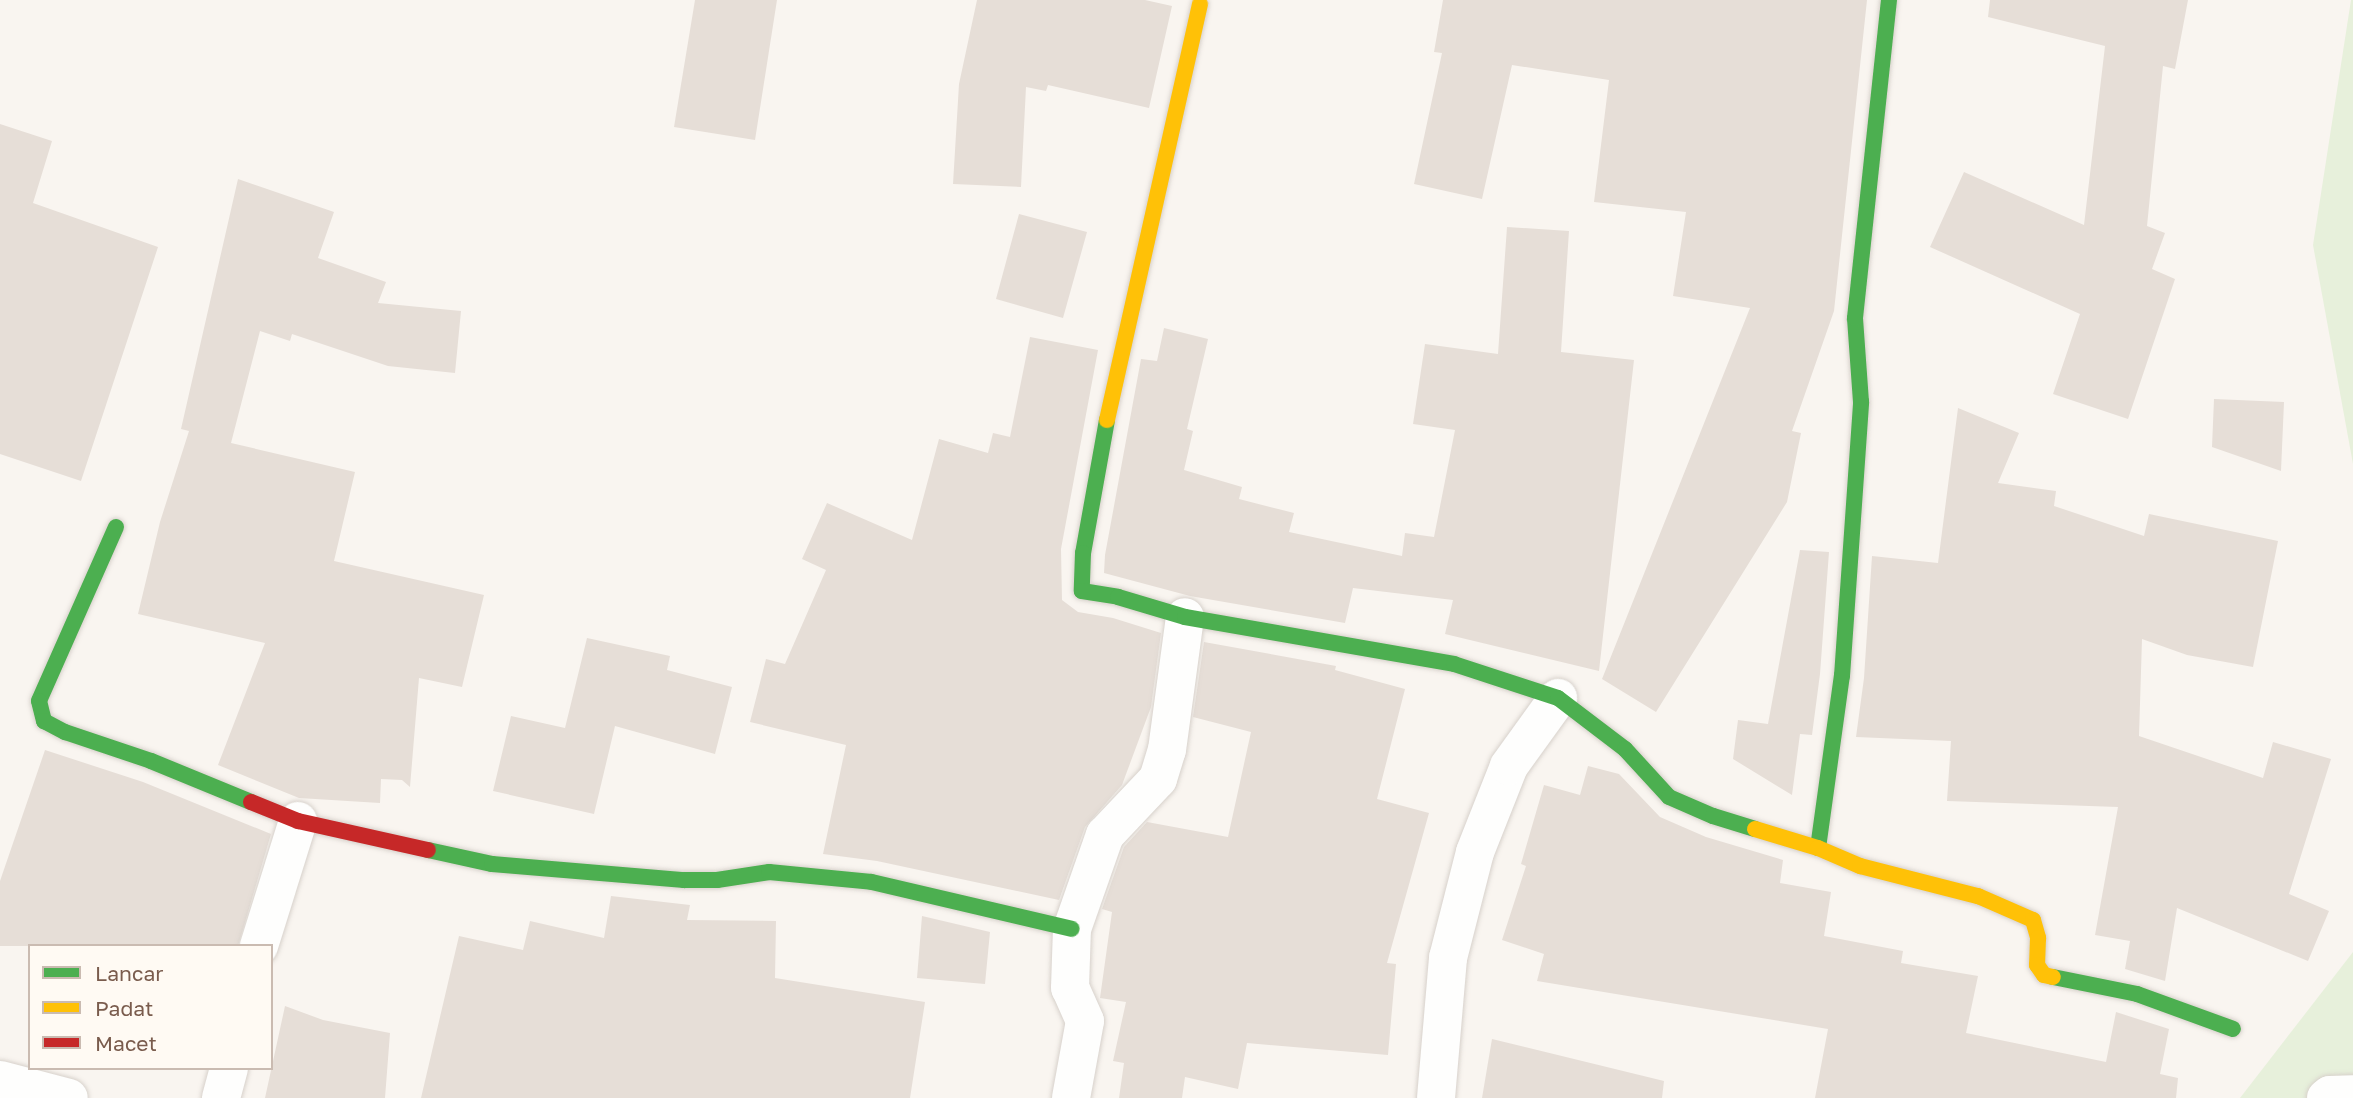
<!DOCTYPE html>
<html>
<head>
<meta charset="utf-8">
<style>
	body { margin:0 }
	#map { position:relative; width:2353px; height:1098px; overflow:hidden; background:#f9f5f0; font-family:"Golos Text",sans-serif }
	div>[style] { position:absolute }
	.green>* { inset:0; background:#e7f0db }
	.building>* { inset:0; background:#e6ded7 }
	.roads { filter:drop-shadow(0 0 2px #d7d1cb) drop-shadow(0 0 2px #d7d1cb) }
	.street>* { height:38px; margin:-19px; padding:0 19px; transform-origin:19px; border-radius:19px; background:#fefefd }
	.fast>* { height:16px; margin:-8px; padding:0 8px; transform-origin:8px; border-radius:8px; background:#4caf50 }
	.slow>* { height:16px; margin:-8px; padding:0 8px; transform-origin:8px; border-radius:8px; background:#ffc107 }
	.jam>* { height:16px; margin:-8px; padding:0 8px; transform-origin:8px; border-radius:8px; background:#c62828 }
	span { translate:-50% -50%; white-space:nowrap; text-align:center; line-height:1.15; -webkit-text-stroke:5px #fffaf3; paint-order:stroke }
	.legend { position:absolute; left:28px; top:944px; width:245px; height:126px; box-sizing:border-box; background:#fffaf3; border:2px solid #cabbb1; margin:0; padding:9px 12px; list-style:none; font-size:21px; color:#7a5c4d }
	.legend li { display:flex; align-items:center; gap:14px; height:35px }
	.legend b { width:35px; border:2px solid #cabbb1 }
</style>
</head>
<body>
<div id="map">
	<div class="green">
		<div style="clip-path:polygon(2351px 0,2353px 0,2353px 464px,2313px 245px)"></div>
		<div style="clip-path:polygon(2353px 952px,2353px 1098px,2240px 1098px)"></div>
	</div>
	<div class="building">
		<div style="clip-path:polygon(695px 0,777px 0,755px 140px,674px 127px)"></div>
		<div style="clip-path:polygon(977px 0,1145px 0,1172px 6px,1149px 108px,1048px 85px,1046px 91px,1026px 87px,1021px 187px,953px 184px,959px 84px)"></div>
		<div style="clip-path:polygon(1443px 0,1867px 0,1834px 311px,1792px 431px,1801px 433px,1787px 502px,1656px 712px,1602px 679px,1750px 308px,1673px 296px,1686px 212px,1594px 202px,1609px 80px,1512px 65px,1482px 199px,1414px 184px,1442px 53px,1434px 52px)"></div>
		<div style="clip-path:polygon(1990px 0,2188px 0,2175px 69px,2163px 66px,2147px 226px,2165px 233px,2152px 269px,2175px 279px,2128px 419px,2053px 394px,2080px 314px,1930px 247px,1964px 172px,2084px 225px,2105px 46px,1988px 17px)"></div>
		<div style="clip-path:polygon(0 124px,52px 141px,33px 203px,158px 247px,81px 481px,0 454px)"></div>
		<div style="clip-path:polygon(238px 179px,334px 212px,318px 258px,386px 282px,378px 303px,461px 311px,455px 373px,388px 366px,292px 334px,290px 341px,260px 331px,231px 443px,355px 472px,334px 561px,484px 595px,462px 687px,419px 678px,410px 787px,402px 780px,381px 779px,380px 803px,299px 798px,218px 765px,265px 643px,138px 614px,160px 522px,189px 431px,181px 429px)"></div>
		<div style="clip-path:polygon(1019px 214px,1087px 232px,1063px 318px,996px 299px)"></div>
		<div style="clip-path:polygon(1507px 227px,1569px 231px,1561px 352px,1634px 360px,1599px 671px,1445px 634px,1453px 600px,1353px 588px,1345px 623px,1190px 596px,1104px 573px,1105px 555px,1141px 359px,1157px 361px,1164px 328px,1208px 339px,1187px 429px,1193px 431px,1184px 470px,1242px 487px,1239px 499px,1294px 513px,1289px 532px,1402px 556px,1405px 533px,1434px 537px,1455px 430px,1413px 424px,1425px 344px,1498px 354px)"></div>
		<div style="clip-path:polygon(1030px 337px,1098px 350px,1061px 549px,1062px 600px,1078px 612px,1113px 618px,1161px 633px,1151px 707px,1122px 785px,1085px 827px,1059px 900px,877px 861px,823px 854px,846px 745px,750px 722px,766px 659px,785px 664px,826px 570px,802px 559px,827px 503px,912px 540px,939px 439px,988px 453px,993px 433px,1010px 437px)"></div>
		<div style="clip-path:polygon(2214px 399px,2284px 402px,2281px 471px,2212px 447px)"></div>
		<div style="clip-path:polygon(1958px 408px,2019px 433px,1998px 483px,2056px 491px,2054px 506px,2144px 536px,2149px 514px,2278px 541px,2253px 667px,2187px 655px,2142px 639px,2139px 736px,2263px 778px,2273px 742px,2331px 759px,2289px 894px,2329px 911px,2308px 961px,2177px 908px,2165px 981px,2125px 969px,2130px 941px,2095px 935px,2118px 807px,1947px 801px,1951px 741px,1856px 737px,1864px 678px,1872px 556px,1938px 563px)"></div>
		<div style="clip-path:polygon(1800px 550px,1829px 552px,1820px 674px,1812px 735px,1800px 734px,1792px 795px,1733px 759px,1738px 720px,1768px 724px)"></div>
		<div style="clip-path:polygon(587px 638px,670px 656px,667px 670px,732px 687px,715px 754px,615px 726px,594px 814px,493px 791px,511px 716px,565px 728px)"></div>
		<div style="clip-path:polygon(1204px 642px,1336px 666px,1335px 670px,1405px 689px,1377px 799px,1429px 813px,1387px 963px,1396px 964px,1388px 1055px,1247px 1043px,1238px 1089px,1185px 1077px,1182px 1098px,1119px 1098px,1124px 1063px,1113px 1061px,1126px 1002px,1100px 998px,1112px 912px,1102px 909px,1124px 847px,1147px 822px,1228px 837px,1251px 732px,1193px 717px)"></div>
		<div style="clip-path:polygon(45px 750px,143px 782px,271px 834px,238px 946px,0 946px,0 881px)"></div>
		<div style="clip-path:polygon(1588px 766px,1619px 774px,1660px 817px,1706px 837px,1783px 860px,1780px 883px,1831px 892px,1824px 936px,1903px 951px,1901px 963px,1978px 976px,1966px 1033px,2106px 1062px,2116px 1012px,2169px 1029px,2160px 1074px,2178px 1078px,2176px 1098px,1815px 1098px,1828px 1029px,1537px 981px,1544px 954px,1502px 940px,1526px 866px,1521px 864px,1544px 785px,1580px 795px)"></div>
		<div style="clip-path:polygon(611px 896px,690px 905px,687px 920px,776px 921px,775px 978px,925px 1002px,910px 1098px,421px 1098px,459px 936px,523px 950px,530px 921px,604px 938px)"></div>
		<div style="clip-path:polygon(922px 916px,990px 932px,985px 984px,917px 978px)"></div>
		<div style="clip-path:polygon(285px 1006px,323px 1020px,390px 1033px,385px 1098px,265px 1098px)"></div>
		<div style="clip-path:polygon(1492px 1039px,1664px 1081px,1662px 1098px,1482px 1098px)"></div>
	</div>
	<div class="roads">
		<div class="street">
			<div style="left:259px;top:946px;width:131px;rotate:-72.7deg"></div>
			<div style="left:0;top:1080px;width:71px;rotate:14.6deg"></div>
			<div style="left:221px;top:1098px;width:31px;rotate:-75deg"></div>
			<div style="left:1071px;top:1098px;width:78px;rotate:-79.7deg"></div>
			<div style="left:1085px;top:1021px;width:36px;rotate:-114deg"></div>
			<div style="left:1070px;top:988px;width:59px;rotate:-88.1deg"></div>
			<div style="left:1072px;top:929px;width:100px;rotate:-70.7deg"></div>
			<div style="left:1105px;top:835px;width:77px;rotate:-46.6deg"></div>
			<div style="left:1158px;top:779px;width:30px;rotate:-73deg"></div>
			<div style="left:1167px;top:750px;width:134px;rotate:-82.3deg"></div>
			<div style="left:1436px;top:1098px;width:141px;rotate:-85.1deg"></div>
			<div style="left:1448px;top:958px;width:109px;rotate:-75.7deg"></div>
			<div style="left:1475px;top:852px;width:92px;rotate:-68.4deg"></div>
			<div style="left:1509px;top:766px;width:84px;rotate:-54.2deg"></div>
			<div style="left:2326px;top:1098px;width:5px;rotate:-37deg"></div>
			<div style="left:2330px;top:1095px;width:23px;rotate:-2deg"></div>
		</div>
		<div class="fast">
			<div style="left:1107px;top:420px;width:135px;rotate:100.2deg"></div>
			<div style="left:1083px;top:553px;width:38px;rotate:92deg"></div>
			<div style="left:1082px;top:591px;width:36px;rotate:9deg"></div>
			<div style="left:1118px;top:597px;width:70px;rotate:16.6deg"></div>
			<div style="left:1185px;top:617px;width:273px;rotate:9.9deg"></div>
			<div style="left:1454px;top:664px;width:109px;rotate:18.1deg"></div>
			<div style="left:1558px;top:698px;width:84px;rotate:37.3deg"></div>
			<div style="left:1625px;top:749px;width:65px;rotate:47.5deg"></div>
			<div style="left:1669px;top:797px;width:48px;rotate:23.4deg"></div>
			<div style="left:1713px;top:816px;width:44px;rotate:17.2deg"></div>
			<div style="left:116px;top:527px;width:190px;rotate:113.9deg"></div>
			<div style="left:39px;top:701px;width:21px;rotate:76deg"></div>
			<div style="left:44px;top:721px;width:24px;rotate:28deg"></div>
			<div style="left:65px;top:732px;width:91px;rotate:18.6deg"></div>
			<div style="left:151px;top:761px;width:108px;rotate:22.3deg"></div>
			<div style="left:1818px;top:848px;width:174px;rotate:-82.1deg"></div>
			<div style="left:1842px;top:676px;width:275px;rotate:-86deg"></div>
			<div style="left:1861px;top:402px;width:84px;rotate:-94.1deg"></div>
			<div style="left:1855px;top:318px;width:320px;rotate:-83.9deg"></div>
			<div style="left:428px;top:850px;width:66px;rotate:12.3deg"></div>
			<div style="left:492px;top:864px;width:193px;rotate:4.8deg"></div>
			<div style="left:684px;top:880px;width:33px"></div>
			<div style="left:717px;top:880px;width:53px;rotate:-8.7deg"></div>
			<div style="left:769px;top:872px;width:103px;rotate:5.5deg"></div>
			<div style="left:872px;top:882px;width:205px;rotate:13.2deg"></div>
			<div style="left:2053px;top:977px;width:86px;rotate:11.4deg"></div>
			<div style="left:2137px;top:994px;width:102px;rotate:20deg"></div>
		</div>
		<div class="slow">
			<div style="left:1107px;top:420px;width:426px;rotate:-77.4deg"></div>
			<div style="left:1755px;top:829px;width:66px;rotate:16.8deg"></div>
			<div style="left:1818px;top:848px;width:46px;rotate:23.2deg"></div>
			<div style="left:1860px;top:866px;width:122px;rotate:14.3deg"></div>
			<div style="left:1978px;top:896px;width:60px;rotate:23.6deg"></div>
			<div style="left:2033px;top:920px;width:19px;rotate:74deg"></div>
			<div style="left:2038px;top:938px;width:27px;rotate:92deg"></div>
			<div style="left:2037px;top:965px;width:12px;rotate:55deg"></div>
			<div style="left:2044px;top:975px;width:9px;rotate:13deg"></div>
		</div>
		<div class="jam">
			<div style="left:251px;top:802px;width:51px;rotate:22deg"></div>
			<div style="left:298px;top:821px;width:133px;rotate:12.6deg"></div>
		</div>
	</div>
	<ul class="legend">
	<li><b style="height:9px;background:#4caf50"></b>Lancar</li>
	<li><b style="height:9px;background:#ffc107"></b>Padat</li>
	<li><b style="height:9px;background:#c62828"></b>Macet</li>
	</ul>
</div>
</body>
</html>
